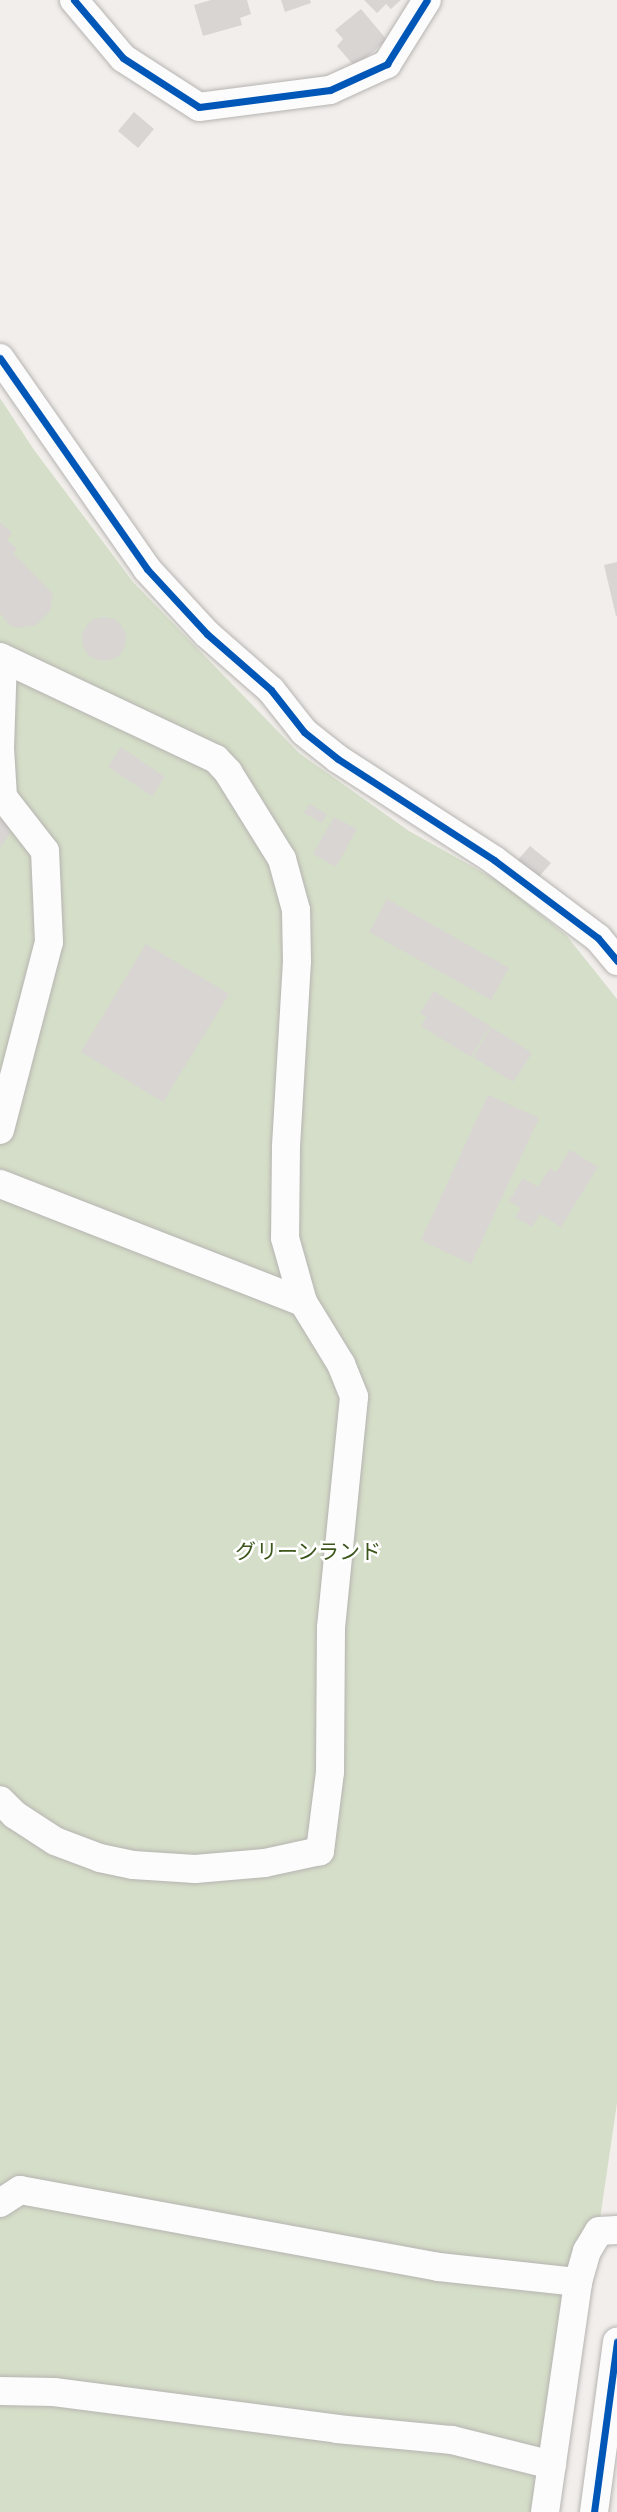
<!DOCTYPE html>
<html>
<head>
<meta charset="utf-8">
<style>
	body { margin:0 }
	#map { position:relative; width:617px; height:2512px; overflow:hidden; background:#f1eeeb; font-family:"Titillium Web","Noto Sans JP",sans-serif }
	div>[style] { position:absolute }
	.green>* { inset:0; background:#d5dec8 }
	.building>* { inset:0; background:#d8d5d3 }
	.round { border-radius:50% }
	.roads { filter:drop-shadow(0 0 2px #b6b4b1) drop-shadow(0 0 2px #b6b4b1) }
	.minor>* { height:28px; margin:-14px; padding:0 14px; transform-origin:14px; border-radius:14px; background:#fdfcfc }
	.cycleway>* { height:7px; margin:-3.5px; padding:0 3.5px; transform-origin:3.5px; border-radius:3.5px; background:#0057b8 }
	span { translate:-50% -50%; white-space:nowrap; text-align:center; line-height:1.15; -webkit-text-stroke:5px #fff; paint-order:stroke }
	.park-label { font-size:21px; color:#3c561c }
</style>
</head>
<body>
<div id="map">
	<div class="green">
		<div style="clip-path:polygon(0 398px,34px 450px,133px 582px,299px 753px,409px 831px,502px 883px,566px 935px,617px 999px,617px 2103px,557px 2512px,0 2512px)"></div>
	</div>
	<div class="building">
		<div style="clip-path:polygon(211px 0,247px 0,251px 14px,240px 18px,242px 25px,203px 36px,194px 5px)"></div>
		<div style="clip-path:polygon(281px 0,310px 0,311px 3px,285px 12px)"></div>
		<div style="clip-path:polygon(364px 0,401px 0,391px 9px,386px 4px,377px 13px)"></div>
		<div style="clip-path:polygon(361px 9px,387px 40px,355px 67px,337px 46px,343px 39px,335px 30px)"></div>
		<div style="clip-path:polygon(134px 112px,154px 129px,138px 148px,118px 131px)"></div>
		<div style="clip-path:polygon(0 522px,12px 533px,7px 540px,17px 549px,13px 553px,53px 594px,50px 611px,36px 625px,16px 628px,8px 624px,0 613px)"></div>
		<div style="clip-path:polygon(617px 562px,617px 616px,616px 616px,604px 565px)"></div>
		<div class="round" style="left:82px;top:617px;width:44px;height:44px"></div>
		<div style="clip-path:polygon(121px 747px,165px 777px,152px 796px,108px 767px)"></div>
		<div style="clip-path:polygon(309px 804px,327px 814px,322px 823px,304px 813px)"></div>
		<div style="clip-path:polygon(334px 817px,357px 829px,336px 867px,313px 854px)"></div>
		<div style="clip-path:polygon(0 819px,14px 828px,0 848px)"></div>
		<div style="clip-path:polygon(530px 846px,551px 863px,537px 879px,516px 862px)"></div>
		<div style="clip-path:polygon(387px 899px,509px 968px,491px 1000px,369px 932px)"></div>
		<div style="clip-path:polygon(146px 944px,229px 994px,163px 1102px,81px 1052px)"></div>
		<div style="clip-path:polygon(434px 991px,490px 1026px,471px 1057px,421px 1026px,426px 1017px,420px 1013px)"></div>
		<div style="clip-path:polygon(491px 1027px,532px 1053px,513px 1082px,473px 1057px)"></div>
		<div style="clip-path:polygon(488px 1095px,539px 1118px,471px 1264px,421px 1240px)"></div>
		<div style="clip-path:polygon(570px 1150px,598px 1167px,561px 1227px,540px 1214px,532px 1227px,515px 1217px,521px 1208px,509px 1201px,523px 1178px,538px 1187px,550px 1168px,556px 1172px)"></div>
	</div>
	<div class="roads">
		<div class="minor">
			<div style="left:74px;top:0;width:76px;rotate:49.8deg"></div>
			<div style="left:123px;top:58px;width:90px;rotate:32.8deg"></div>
			<div style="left:199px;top:107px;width:132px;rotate:-7.4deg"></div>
			<div style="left:330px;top:90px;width:63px;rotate:-24.5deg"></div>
			<div style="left:387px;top:64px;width:75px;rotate:-58deg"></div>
			<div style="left:0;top:358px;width:257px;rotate:55.1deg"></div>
			<div style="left:147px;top:569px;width:88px;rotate:47.3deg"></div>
			<div style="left:207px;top:634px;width:85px;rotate:41.2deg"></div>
			<div style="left:271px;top:690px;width:53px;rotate:51.8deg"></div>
			<div style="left:304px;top:732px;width:43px;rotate:38.5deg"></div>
			<div style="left:338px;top:759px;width:186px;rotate:32.9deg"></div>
			<div style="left:494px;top:860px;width:130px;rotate:36.9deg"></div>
			<div style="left:598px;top:938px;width:30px;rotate:50deg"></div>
			<div style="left:0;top:657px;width:239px;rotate:25.3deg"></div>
			<div style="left:216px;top:759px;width:18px;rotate:47deg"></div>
			<div style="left:228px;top:772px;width:102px;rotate:58.2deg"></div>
			<div style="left:282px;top:859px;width:53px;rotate:74.6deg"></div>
			<div style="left:296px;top:910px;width:51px;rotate:88.9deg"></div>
			<div style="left:297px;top:961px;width:186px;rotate:93.4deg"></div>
			<div style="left:286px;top:1147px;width:91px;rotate:90.6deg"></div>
			<div style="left:285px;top:1238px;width:66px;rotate:74.3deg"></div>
			<div style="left:303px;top:1302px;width:73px;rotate:58.5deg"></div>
			<div style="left:341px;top:1364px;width:35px;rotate:68deg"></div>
			<div style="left:354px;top:1397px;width:232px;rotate:95.7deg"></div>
			<div style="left:331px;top:1628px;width:144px;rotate:90.4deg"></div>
			<div style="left:330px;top:1772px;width:80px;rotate:97.2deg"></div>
			<div style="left:320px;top:1851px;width:56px;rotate:167.7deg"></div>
			<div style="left:265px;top:1863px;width:70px;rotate:175.1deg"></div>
			<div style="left:195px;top:1869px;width:62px;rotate:-176.3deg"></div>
			<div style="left:133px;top:1865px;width:34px;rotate:-168deg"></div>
			<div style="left:100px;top:1858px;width:48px;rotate:-159.3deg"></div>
			<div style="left:55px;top:1841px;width:48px;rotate:-147deg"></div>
			<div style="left:15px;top:1815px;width:21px;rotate:-135deg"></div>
			<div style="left:0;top:1130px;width:194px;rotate:-75.4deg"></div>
			<div style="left:49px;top:942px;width:91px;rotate:-92.5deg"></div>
			<div style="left:45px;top:851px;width:68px;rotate:-127.9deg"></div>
			<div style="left:3px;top:797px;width:49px;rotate:-93.5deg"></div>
			<div style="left:0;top:748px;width:89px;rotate:-88.1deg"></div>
			<div style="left:0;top:1184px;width:325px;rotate:21.3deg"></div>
			<div style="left:0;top:2203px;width:24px;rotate:-33deg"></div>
			<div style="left:20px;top:2190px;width:426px;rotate:10.4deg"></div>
			<div style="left:439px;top:2267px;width:140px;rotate:6.2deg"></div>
			<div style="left:0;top:2391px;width:54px;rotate:1.1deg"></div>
			<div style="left:54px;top:2392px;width:285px;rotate:7.4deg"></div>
			<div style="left:337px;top:2429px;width:116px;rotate:5.5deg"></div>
			<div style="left:452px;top:2440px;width:103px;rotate:14deg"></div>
			<div style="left:545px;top:2512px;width:232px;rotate:-81.8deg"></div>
			<div style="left:578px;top:2282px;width:32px;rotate:-74deg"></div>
			<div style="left:587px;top:2251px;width:23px;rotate:-59deg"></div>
			<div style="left:599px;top:2231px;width:18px;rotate:-3deg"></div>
			<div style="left:594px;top:2512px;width:172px;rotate:-82.3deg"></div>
		</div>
	</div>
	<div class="cycleway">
		<div style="left:74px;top:0;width:76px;rotate:49.8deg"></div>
		<div style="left:123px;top:58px;width:90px;rotate:32.8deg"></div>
		<div style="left:199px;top:107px;width:132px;rotate:-7.4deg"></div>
		<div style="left:330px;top:90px;width:63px;rotate:-24.5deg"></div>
		<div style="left:387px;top:64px;width:75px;rotate:-58deg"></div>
		<div style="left:0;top:358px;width:257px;rotate:55.1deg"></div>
		<div style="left:147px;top:569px;width:88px;rotate:47.3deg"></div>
		<div style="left:207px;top:634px;width:85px;rotate:41.2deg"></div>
		<div style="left:271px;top:690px;width:53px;rotate:51.8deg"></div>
		<div style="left:304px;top:732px;width:43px;rotate:38.5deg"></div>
		<div style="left:338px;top:759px;width:186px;rotate:32.9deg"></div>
		<div style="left:494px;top:860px;width:130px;rotate:36.9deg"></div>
		<div style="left:598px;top:938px;width:30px;rotate:50deg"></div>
		<div style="left:594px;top:2512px;width:172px;rotate:-82.3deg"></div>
	</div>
	<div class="park-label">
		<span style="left:308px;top:1551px">グリーンランド</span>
	</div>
</div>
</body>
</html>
